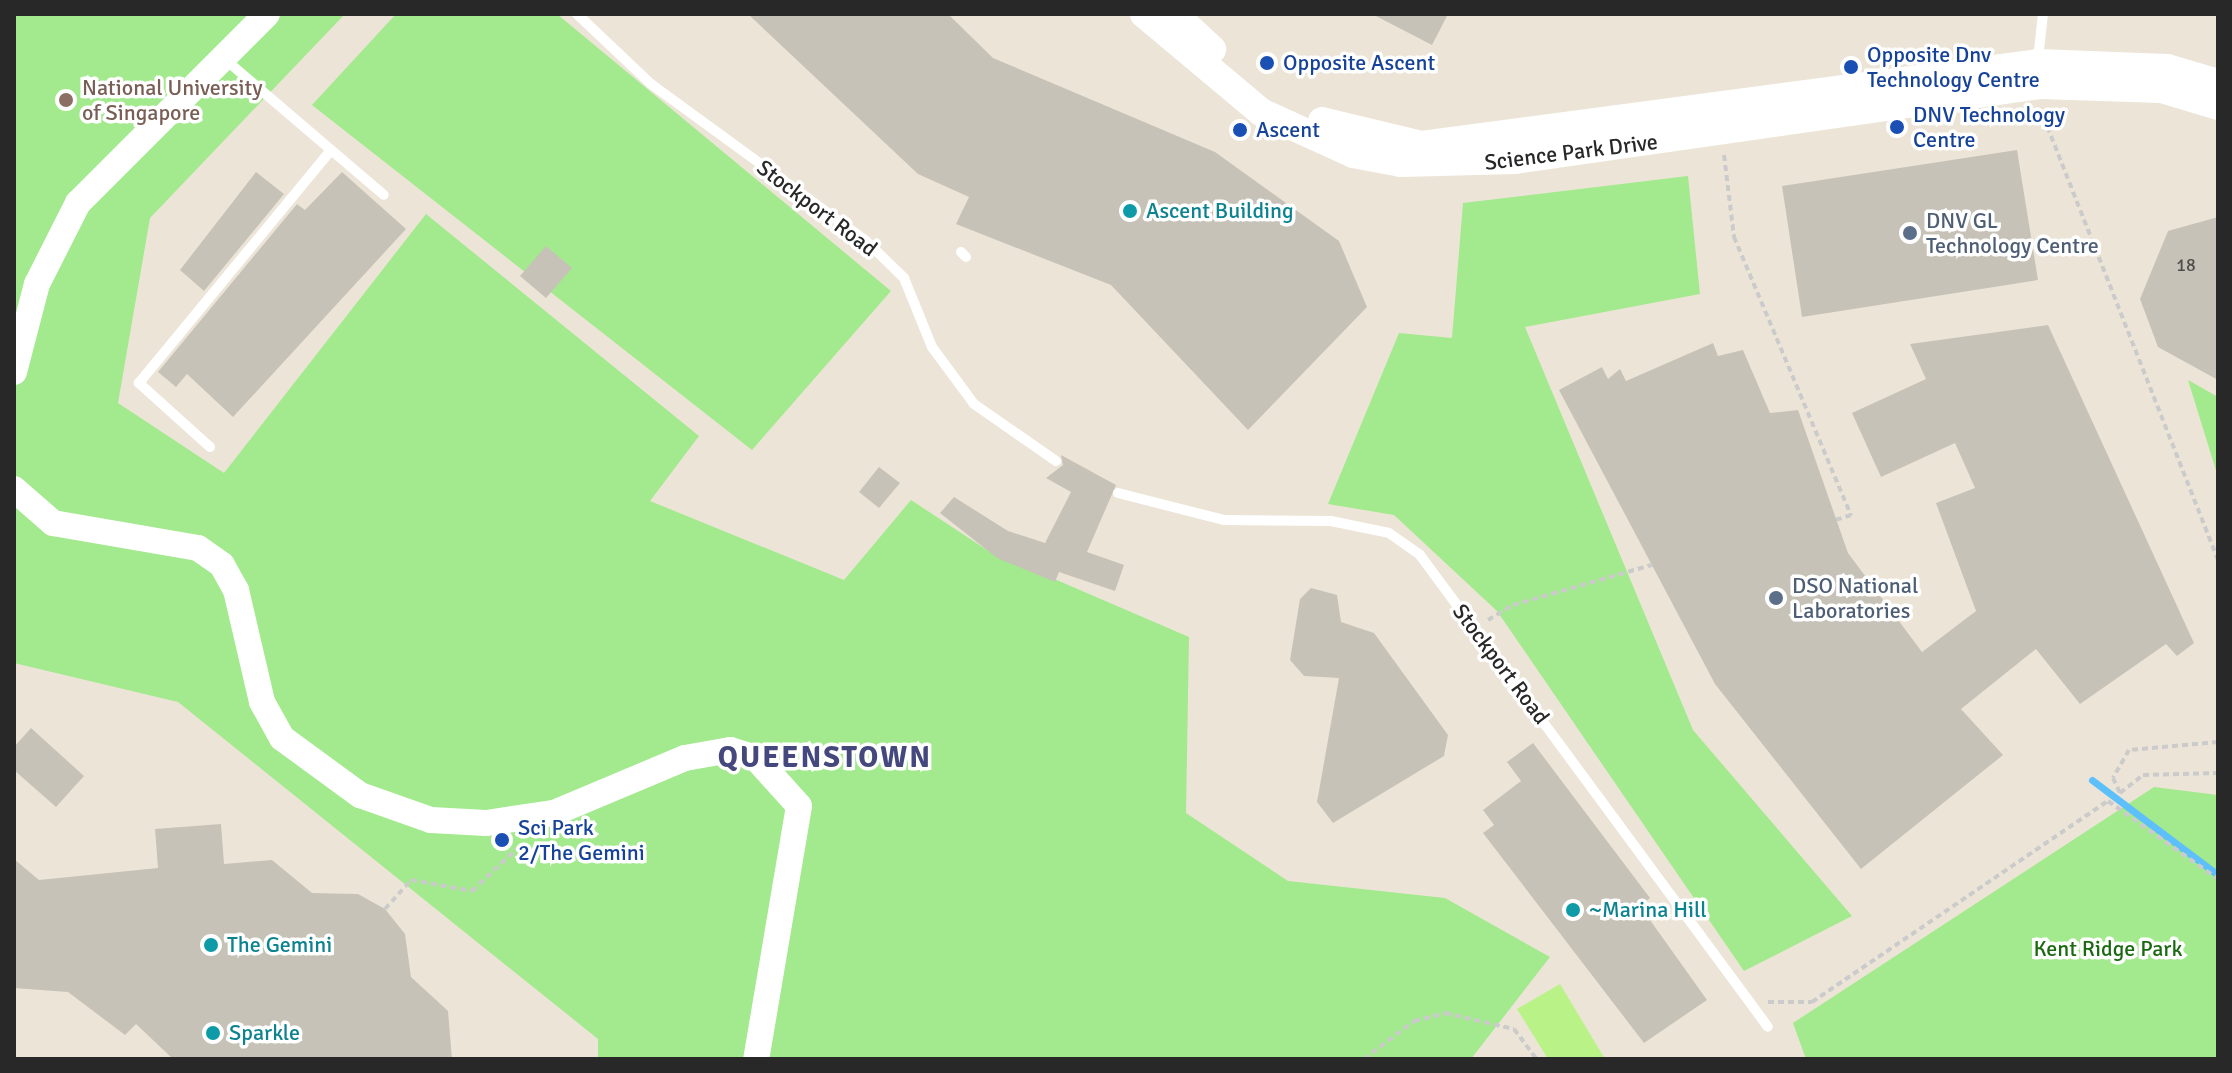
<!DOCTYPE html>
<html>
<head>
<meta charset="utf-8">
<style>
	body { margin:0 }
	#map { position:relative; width:2232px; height:1073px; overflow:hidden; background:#ece5d7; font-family:Signika,sans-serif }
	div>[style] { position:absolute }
	.green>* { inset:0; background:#a3e98d }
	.pitch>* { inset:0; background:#b9f287 }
	.stream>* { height:7px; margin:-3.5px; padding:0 3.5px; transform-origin:3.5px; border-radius:3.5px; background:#5ec0fa }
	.building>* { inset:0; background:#c7c2b7 }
	.path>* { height:4px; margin-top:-2px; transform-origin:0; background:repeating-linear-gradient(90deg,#cbcbcb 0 6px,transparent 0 10px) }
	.service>* { height:10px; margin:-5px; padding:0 5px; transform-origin:5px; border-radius:5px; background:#fff }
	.tertiary>* { height:26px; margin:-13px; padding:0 13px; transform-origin:13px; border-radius:13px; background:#fff }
	.secondary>* { height:28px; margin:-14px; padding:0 14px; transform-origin:14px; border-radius:14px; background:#fff }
	.dots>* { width:22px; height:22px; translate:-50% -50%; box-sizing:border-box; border:4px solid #fff; border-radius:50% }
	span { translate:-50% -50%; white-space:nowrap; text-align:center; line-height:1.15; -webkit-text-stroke:7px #fff; paint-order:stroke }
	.number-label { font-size:18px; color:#504e4c }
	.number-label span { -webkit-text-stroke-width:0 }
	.transit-label { font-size:22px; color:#164399 }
	.left { translate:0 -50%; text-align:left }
	.education-label { font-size:22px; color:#785e54 }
	.street-label { font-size:22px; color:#282828 }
	.culture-label { font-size:22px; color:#0d838f }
	.service-label { font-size:22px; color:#4e5e75 }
	.park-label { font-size:22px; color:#1b6a12 }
	.district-label { font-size:30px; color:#44487c; font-weight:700; letter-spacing:2px }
	.frame { position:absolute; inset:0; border:16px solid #282828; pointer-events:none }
</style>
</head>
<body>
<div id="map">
	<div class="green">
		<div style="clip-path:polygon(14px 14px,345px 14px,150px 218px,118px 403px,224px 473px,426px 214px,699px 436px,650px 501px,844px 580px,911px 500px,987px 550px,1189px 637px,1186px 813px,1288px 881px,1445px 898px,1550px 957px,1471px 1059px,598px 1059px,598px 1039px,178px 702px,14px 663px)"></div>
		<div style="clip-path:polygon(396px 14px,557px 14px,891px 291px,752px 450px,312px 105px)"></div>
		<div style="clip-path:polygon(1688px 176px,1700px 294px,1525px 327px,1693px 730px,1852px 916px,1744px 971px,1497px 611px,1394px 515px,1328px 504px,1399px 333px,1452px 338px,1463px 203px)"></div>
		<div style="clip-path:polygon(2188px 380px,2218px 397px,2218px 477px)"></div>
		<div style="clip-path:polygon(2154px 787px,2218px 795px,2218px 1059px,1806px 1059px,1793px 1023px)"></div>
	</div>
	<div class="pitch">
		<div style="clip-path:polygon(1560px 984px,1605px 1059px,1548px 1059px,1517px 1009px)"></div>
	</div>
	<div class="stream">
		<div style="left:2092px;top:780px;width:158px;rotate:37deg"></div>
	</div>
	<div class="building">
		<div style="clip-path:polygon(748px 14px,948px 14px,993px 58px,1215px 152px,1339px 241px,1367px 307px,1248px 430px,1111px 285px,956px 224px,969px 197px,918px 174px)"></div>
		<div style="clip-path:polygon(1372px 14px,1448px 14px,1432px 45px)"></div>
		<div style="clip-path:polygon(2017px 150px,2038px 280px,1802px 317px,1782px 186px)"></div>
		<div style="clip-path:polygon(256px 172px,284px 194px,204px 291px,180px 270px)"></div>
		<div style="clip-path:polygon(342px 172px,406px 229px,233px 417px,187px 374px,176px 387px,158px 372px,297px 204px,305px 210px)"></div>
		<div style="clip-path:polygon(2218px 217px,2218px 380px,2158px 347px,2140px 299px,2168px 231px)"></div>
		<div style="clip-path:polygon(546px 246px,572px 268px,546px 298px,520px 276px)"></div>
		<div style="clip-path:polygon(2048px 325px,2194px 643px,2177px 656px,2166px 644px,2080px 704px,2036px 649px,1961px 709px,2003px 755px,1861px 869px,1715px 684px,1559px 390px,1602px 367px,1608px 379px,1620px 369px,1626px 381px,1713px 343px,1718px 356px,1743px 350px,1770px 413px,1798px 410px,1848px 553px,1922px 652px,1976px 611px,1936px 503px,1975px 488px,1955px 443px,1881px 477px,1852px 413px,1926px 379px,1910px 344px)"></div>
		<div style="clip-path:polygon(1061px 455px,1116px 485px,1087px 552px,1124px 565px,1115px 591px,1059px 572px,1055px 582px,997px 558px,940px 513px,954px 497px,1008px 531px,1045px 543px,1071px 492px,1046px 478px,1063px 465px)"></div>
		<div style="clip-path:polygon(879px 467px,900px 483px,879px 508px,859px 492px)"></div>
		<div style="clip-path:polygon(1311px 588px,1337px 595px,1341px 622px,1374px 633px,1448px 735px,1444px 756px,1333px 823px,1317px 802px,1339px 678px,1304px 676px,1290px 660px,1300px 599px)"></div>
		<div style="clip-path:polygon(31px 728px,84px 776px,56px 807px,14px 770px,14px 747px)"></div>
		<div style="clip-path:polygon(1533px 743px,1650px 898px,1640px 906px,1707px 1000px,1644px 1043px,1483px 833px,1494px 825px,1483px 810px,1521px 781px,1507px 762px)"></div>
		<div style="clip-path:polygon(221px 824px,224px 864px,272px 860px,312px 893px,358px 894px,385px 909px,405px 934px,411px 977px,448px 1011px,452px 1059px,173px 1059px,136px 1024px,125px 1035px,68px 992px,14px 988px,14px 859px,39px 880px,158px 868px,155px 829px)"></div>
	</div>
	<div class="path">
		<div style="left:2040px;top:108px;width:486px;rotate:68.5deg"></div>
		<div style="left:1724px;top:155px;width:83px;rotate:83deg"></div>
		<div style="left:1734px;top:237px;width:302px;rotate:67.2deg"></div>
		<div style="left:1851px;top:515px;width:16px;rotate:162deg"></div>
		<div style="left:1488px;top:620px;width:29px;rotate:-31deg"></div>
		<div style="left:1513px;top:605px;width:145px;rotate:-16.1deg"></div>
		<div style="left:2218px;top:742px;width:89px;rotate:174.9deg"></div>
		<div style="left:2129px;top:750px;width:32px;rotate:120deg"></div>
		<div style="left:2113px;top:778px;width:17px;rotate:65deg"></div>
		<div style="left:2120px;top:793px;width:29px;rotate:-38deg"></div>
		<div style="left:2143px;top:775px;width:75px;rotate:-1.5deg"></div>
		<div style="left:385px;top:909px;width:39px;rotate:-48deg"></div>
		<div style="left:411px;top:880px;width:62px;rotate:10.2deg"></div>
		<div style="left:472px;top:891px;width:69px;rotate:-43.2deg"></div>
		<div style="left:1768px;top:1002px;width:44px"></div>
		<div style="left:1812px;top:1002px;width:358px;rotate:-34.2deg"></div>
		<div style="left:2108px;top:801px;width:135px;rotate:35.3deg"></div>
		<div style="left:279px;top:1029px;width:3px;rotate:-45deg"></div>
		<div style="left:1364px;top:1059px;width:63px;rotate:-37.2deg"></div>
		<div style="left:1414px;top:1021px;width:32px;rotate:-14deg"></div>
		<div style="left:1445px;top:1013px;width:71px;rotate:13.1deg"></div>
		<div style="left:1514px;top:1029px;width:38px;rotate:53deg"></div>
	</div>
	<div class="service">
		<div style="left:577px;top:14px;width:102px;rotate:43.4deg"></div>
		<div style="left:651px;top:84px;width:266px;rotate:36.1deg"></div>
		<div style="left:866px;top:241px;width:53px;rotate:44.2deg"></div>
		<div style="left:904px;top:278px;width:74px;rotate:67.9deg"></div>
		<div style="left:932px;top:347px;width:71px;rotate:53.6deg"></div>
		<div style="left:974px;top:404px;width:100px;rotate:34.8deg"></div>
		<div style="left:2038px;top:59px;width:45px;rotate:-83.7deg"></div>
		<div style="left:227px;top:61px;width:206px;rotate:40.5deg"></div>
		<div style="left:961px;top:252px;width:7px;rotate:45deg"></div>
		<div style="left:210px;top:447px;width:96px;rotate:-138deg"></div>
		<div style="left:139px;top:383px;width:302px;rotate:-50.5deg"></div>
		<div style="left:1118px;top:493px;width:109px;rotate:14.3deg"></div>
		<div style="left:1224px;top:520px;width:107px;rotate:0.5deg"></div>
		<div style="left:1331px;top:521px;width:59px;rotate:11.7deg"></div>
		<div style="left:1389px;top:533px;width:38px;rotate:35deg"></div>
		<div style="left:1420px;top:555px;width:586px;rotate:53.6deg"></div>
	</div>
	<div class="tertiary">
		<div style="left:14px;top:372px;width:91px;rotate:-75.4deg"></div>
		<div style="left:37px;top:284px;width:91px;rotate:-63.2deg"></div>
		<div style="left:78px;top:203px;width:267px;rotate:-45deg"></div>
		<div style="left:14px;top:489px;width:52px;rotate:41.1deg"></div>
		<div style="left:53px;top:523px;width:147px;rotate:9.8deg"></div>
		<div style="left:198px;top:548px;width:29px;rotate:35deg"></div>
		<div style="left:222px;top:565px;width:29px;rotate:61deg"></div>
		<div style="left:236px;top:590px;width:115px;rotate:76.9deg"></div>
		<div style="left:262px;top:702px;width:41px;rotate:60.9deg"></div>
		<div style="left:282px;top:738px;width:97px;rotate:36.2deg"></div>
		<div style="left:360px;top:795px;width:75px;rotate:19.4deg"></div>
		<div style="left:431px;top:820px;width:55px;rotate:3.1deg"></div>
		<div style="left:486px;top:823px;width:69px;rotate:-8.4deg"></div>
		<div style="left:554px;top:813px;width:142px;rotate:-22.8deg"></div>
		<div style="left:685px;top:758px;width:46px;rotate:-10.1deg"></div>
		<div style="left:730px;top:750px;width:27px;rotate:17deg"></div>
		<div style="left:756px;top:758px;width:64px;rotate:48.1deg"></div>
		<div style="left:799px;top:806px;width:257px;rotate:99.6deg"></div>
	</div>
	<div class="secondary">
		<div style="left:1144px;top:14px;width:153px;rotate:39.9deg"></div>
		<div style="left:1261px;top:112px;width:101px;rotate:24.5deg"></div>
		<div style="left:1353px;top:154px;width:49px;rotate:10.6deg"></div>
		<div style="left:1401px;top:163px;width:114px;rotate:-1.5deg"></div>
		<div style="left:1515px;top:160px;width:530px;rotate:-8.13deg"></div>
		<div style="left:2040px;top:85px;width:122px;rotate:1.9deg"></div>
		<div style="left:2162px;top:89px;width:59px;rotate:16.9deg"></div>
		<div style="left:1174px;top:14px;width:52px;rotate:42.6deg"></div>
		<div style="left:1322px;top:121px;width:103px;rotate:13.5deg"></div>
		<div style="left:1422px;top:145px;width:621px;rotate:-7.58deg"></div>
		<div style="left:2038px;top:63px;width:129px;rotate:2.2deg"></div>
		<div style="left:2167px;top:68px;width:53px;rotate:16.4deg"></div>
	</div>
	<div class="dots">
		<div style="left:1267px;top:63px;background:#1a4fb4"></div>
		<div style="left:1851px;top:67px;background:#1a4fb4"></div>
		<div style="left:66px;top:100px;background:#8d6e63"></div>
		<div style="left:1897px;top:127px;background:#1a4fb4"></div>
		<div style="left:1240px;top:130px;background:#1a4fb4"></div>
		<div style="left:1130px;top:211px;background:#0f9aa8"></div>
		<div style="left:1910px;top:233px;background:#5c6f8a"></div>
		<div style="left:1776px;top:598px;background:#5c6f8a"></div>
		<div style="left:502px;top:840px;background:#1a4fb4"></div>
		<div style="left:1573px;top:910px;background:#0f9aa8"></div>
		<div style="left:211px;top:945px;background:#0f9aa8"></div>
		<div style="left:213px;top:1033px;background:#0f9aa8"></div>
	</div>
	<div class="number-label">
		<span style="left:2186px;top:265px">18</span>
	</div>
	<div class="transit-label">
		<span class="left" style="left:1867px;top:67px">Opposite Dnv<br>Technology Centre</span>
		<span class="left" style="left:1283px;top:63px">Opposite Ascent</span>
		<span class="left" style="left:1913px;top:127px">DNV Technology<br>Centre</span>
		<span class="left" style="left:1256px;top:130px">Ascent</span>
		<span class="left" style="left:518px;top:840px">Sci Park<br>2/The Gemini</span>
	</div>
	<div class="education-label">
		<span class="left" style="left:82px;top:100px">National University<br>of Singapore</span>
	</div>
	<div class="street-label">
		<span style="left:1571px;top:152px;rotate:-7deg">Science Park Drive</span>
		<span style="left:817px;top:208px;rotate:37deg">Stockport Road</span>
		<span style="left:1501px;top:664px;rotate:53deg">Stockport Road</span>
	</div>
	<div class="culture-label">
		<span class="left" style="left:1146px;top:211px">Ascent Building</span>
		<span class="left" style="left:1589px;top:910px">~Marina Hill</span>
		<span class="left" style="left:227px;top:945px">The Gemini</span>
		<span class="left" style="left:229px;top:1033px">Sparkle</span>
	</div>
	<div class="service-label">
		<span class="left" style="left:1926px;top:233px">DNV GL<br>Technology Centre</span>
		<span class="left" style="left:1792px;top:598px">DSO National<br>Laboratories</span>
	</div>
	<div class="park-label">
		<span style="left:2108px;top:949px">Kent Ridge Park</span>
	</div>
	<div class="district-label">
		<span style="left:825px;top:758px">QUEENSTOWN</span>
	</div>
	<div class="frame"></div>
</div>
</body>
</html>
